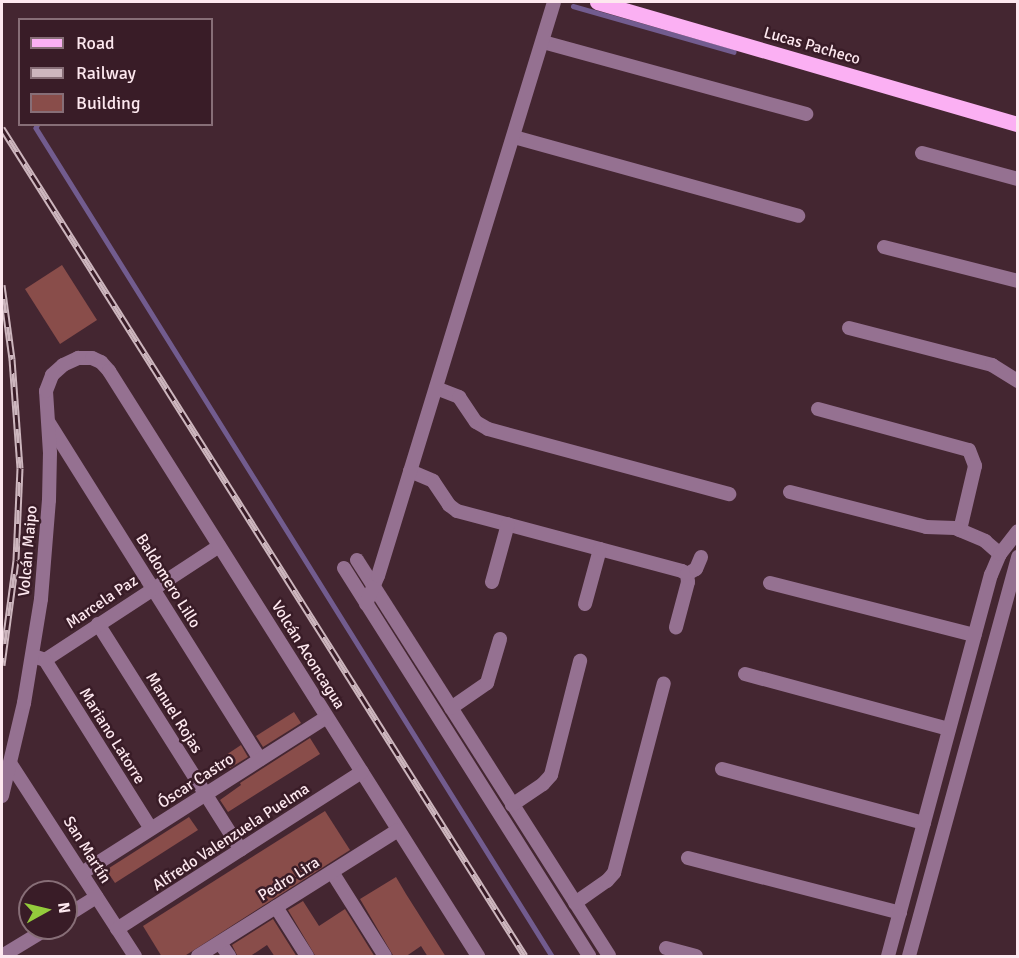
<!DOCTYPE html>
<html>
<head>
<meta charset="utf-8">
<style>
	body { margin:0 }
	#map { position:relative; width:1019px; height:958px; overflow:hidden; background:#442631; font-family:Signika,sans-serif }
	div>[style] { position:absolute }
	.stream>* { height:4.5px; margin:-2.25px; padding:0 2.25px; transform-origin:2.25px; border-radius:2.25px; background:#725c8f }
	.building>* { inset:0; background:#894d4a }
	.minor>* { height:14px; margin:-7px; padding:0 7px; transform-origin:7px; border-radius:7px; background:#957191 }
	.major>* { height:15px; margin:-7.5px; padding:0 7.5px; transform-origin:7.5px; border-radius:7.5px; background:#fbb0f3 }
	.rail>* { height:7px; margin-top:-3.5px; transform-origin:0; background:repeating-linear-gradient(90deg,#391c27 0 14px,#cdb6be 0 28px); box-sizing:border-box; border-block:2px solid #cdb6be }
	span { translate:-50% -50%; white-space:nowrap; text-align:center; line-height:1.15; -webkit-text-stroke:5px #391c27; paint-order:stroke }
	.street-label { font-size:16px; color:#fde8ef }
	.frame { position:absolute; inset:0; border:3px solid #fde8ef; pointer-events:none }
	.legend { position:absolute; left:18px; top:18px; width:195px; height:108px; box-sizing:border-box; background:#391c27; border:2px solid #876e77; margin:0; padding:8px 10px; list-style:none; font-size:18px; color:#fde8ef }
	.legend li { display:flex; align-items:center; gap:12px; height:30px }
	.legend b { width:30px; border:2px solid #876e77 }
	.north { position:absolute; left:18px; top:880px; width:60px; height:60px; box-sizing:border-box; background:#391c27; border:2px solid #876e77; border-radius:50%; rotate:82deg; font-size:16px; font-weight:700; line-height:24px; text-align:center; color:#fde8ef }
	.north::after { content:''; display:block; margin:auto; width:21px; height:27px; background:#94cc3c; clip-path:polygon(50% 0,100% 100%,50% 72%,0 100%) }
</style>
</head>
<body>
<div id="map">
	<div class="stream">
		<div style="left:573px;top:6px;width:167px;rotate:15.9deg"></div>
		<div style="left:38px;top:124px;width:4px;rotate:117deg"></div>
		<div style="left:36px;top:128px;width:976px;rotate:58.07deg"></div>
	</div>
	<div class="building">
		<div style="clip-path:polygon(62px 265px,97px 320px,60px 344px,25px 289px)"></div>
		<div style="clip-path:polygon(294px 712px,301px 723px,263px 747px,256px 736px)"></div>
		<div style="clip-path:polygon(310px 738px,320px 754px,228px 812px,220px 800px,241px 785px,240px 783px)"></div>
		<div style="clip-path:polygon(241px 745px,248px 757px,230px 768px,223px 757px)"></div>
		<div style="clip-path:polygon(325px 811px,350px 850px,183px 957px,162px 957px,143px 926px)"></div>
		<div style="clip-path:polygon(189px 817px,198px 830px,115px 883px,106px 870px)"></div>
		<div style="clip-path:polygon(396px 877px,406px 894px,446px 957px,428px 957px,421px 946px,405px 957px,394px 957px,360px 899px)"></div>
		<div style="clip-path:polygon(303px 901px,319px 926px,345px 909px,375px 957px,316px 957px,288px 910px)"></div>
		<div style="clip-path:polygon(273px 919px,297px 957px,275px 957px,267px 945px,249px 957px,238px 957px,232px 945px)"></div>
	</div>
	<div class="minor">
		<div style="left:543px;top:42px;width:273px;rotate:15.3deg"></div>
		<div style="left:514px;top:137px;width:295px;rotate:15.5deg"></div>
		<div style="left:922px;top:153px;width:99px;rotate:15.2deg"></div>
		<div style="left:884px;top:247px;width:138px;rotate:14.2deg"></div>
		<div style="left:849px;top:328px;width:148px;rotate:14.5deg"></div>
		<div style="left:992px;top:365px;width:31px;rotate:32deg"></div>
		<div style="left:436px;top:388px;width:25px;rotate:21deg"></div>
		<div style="left:459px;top:397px;width:30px;rotate:56deg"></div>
		<div style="left:476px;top:422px;width:14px;rotate:30deg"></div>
		<div style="left:488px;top:429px;width:250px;rotate:15.1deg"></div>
		<div style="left:818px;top:409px;width:156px;rotate:15.2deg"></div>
		<div style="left:969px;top:450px;width:17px;rotate:69deg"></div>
		<div style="left:975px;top:466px;width:66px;rotate:103.2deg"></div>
		<div style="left:49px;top:423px;width:397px;rotate:57.9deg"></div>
		<div style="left:410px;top:471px;width:25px;rotate:23deg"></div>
		<div style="left:433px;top:481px;width:29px;rotate:56deg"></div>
		<div style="left:449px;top:505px;width:10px;rotate:37deg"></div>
		<div style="left:457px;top:511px;width:233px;rotate:14.9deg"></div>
		<div style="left:682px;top:571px;width:6px;rotate:31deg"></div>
		<div style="left:687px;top:574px;width:8px;rotate:83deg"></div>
		<div style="left:688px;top:582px;width:47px;rotate:104.9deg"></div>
		<div style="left:790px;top:492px;width:140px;rotate:14.4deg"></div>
		<div style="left:926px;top:527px;width:29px;rotate:2deg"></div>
		<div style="left:955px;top:528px;width:33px;rotate:23deg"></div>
		<div style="left:985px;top:541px;width:20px;rotate:41deg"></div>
		<div style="left:357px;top:560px;width:469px;rotate:57.5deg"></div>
		<div style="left:344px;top:568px;width:459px;rotate:57.7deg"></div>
		<div style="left:687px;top:574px;width:10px;rotate:-29deg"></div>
		<div style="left:696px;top:569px;width:13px;rotate:-67deg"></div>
		<div style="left:492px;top:582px;width:60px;rotate:-74.6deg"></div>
		<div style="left:770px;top:583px;width:211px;rotate:14.3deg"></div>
		<div style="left:366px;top:604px;width:30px;rotate:-67deg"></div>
		<div style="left:378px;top:576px;width:600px;rotate:-72.95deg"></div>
		<div style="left:585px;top:604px;width:57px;rotate:-74.7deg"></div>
		<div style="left:98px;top:624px;width:267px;rotate:57.7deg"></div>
		<div style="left:33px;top:656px;width:13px;rotate:18deg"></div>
		<div style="left:45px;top:660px;width:208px;rotate:-33.2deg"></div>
		<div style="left:45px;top:660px;width:199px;rotate:57.9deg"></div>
		<div style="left:745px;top:674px;width:211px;rotate:15.1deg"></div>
		<div style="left:451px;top:708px;width:44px;rotate:-34.8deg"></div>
		<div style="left:487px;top:683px;width:46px;rotate:-73.5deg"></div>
		<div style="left:10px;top:763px;width:230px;rotate:57.1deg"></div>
		<div style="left:722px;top:769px;width:209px;rotate:15deg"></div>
		<div style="left:2px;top:796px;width:96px;rotate:-76.7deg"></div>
		<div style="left:24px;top:703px;width:105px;rotate:-80.7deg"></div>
		<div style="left:41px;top:599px;width:99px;rotate:-85.4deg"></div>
		<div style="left:49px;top:500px;width:47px;rotate:-88.8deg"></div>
		<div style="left:50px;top:453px;width:62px;rotate:-93.7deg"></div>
		<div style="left:46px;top:391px;width:17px;rotate:-69deg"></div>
		<div style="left:52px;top:375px;width:15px;rotate:-42deg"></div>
		<div style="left:63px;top:365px;width:17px;rotate:-25deg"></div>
		<div style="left:78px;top:358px;width:14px"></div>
		<div style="left:92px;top:358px;width:10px;rotate:24deg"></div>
		<div style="left:101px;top:362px;width:12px;rotate:48deg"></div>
		<div style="left:109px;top:371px;width:692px;rotate:57.76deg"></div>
		<div style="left:512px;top:805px;width:37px;rotate:-34deg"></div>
		<div style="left:543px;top:784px;width:12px;rotate:-48deg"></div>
		<div style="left:551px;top:775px;width:118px;rotate:-75.7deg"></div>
		<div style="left:688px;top:858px;width:219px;rotate:14.5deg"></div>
		<div style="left:332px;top:872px;width:99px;rotate:57.8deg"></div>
		<div style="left:82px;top:873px;width:290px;rotate:-32.5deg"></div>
		<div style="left:575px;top:903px;width:39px;rotate:-35deg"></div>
		<div style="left:607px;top:881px;width:11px;rotate:-49deg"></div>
		<div style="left:614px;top:873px;width:196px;rotate:-75.3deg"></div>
		<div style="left:276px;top:907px;width:58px;rotate:57.7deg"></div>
		<div style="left:66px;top:916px;width:36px;rotate:-32deg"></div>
		<div style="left:117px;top:929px;width:291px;rotate:-32.7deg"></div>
		<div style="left:220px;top:943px;width:16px;rotate:55deg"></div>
		<div style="left:666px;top:948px;width:31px;rotate:15deg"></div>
		<div style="left:2px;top:956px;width:54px;rotate:-31.3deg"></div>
		<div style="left:198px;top:956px;width:236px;rotate:-32.2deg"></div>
		<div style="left:888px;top:956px;width:395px;rotate:-74.9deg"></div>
		<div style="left:991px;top:575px;width:23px;rotate:-67deg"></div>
		<div style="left:1000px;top:554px;width:29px;rotate:-52deg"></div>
		<div style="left:909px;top:956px;width:414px;rotate:-74.7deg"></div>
	</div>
	<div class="major">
		<div style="left:597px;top:2px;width:438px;rotate:16.2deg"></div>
	</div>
	<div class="rail">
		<div style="left:2px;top:128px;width:979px;rotate:57.72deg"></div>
		<div style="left:2px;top:285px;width:75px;rotate:82.3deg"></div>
		<div style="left:12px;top:359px;width:109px;rotate:85.8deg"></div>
		<div style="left:20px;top:468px;width:92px;rotate:92.5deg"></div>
		<div style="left:16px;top:560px;width:106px;rotate:97.6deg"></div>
	</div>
	<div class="street-label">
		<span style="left:812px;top:46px;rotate:16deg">Lucas Pacheco</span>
		<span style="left:28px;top:551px;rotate:-85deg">Volcán Maipo</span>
		<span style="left:168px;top:581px;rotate:58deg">Baldomero Lillo</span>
		<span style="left:102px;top:602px;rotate:-34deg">Marcela Paz</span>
		<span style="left:308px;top:655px;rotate:58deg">Volcán Aconcagua</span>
		<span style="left:174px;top:713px;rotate:58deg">Manuel Rojas</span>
		<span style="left:112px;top:736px;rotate:58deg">Mariano Latorre</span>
		<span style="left:196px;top:781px;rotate:-33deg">Óscar Castro</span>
		<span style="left:231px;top:837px;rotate:-33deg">Alfredo Valenzuela Puelma</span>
		<span style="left:87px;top:850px;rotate:58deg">San Martín</span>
		<span style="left:289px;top:879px;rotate:-32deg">Pedro Lira</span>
	</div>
	<div class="frame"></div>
	<ul class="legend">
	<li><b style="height:8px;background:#fbb0f3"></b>Road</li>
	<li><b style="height:8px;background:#cdb6be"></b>Railway</li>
	<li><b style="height:16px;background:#894d4a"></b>Building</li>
	</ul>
	<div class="north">N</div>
</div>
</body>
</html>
